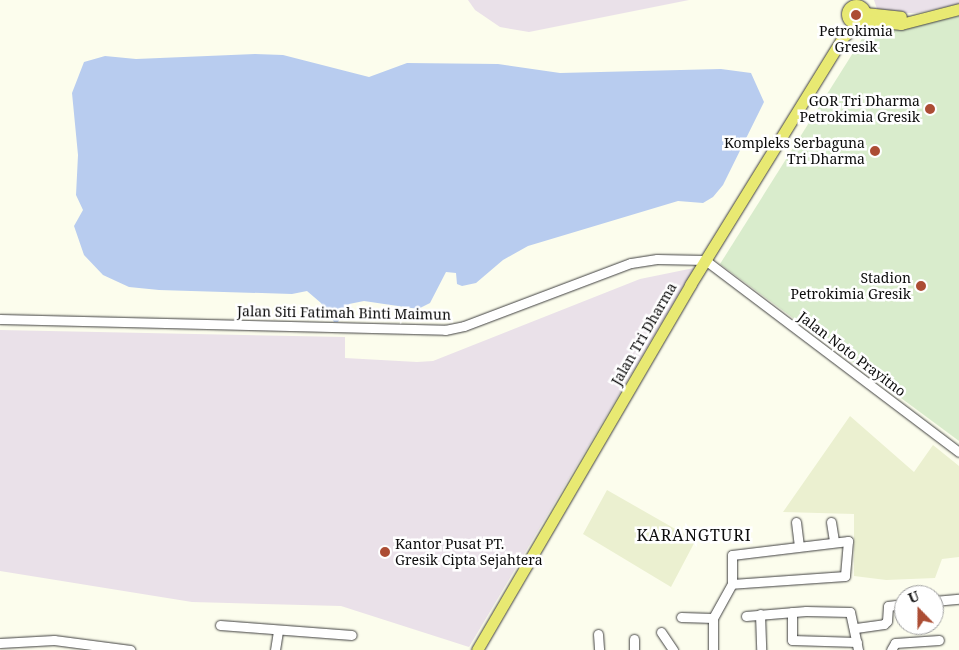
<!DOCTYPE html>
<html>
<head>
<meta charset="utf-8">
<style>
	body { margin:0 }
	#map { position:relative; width:959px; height:650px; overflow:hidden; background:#fcfded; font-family:"Noto Serif",serif }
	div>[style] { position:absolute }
	.industrial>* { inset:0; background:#eae1e9 }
	.farmland>* { inset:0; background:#ebf0d0 }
	.pitch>* { inset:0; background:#d9eccc }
	.water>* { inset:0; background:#b8ccef }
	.roads { filter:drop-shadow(0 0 1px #3f3f3f) drop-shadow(0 0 1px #3f3f3f) }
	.minor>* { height:9px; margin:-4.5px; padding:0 4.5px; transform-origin:4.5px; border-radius:4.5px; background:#fff }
	.major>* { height:11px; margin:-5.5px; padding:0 5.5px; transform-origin:5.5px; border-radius:5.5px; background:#e8e972 }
	.major>.ring { margin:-5.5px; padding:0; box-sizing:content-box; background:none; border:11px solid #e8e972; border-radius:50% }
	.dots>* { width:14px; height:14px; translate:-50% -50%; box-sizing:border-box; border:2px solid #fff; border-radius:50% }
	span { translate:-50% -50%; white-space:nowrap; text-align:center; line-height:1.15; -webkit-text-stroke:5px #fff; paint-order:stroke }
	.poi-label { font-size:14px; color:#0c0c0c }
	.right { translate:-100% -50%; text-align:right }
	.left { translate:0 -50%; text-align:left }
	.street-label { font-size:14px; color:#0c0c0c }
	.quarter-label { font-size:16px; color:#0c0c0c; letter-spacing:1px }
	.north { position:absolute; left:894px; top:585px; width:50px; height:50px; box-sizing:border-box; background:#fff; border:1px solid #9e9e9e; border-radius:50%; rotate:338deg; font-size:14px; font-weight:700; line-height:20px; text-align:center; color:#0c0c0c }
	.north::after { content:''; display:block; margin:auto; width:18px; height:22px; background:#ac4d34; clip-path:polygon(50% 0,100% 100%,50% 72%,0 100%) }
</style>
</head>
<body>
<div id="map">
	<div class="industrial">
		<div style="clip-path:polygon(468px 0,689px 0,529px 32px,500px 27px,475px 10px)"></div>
		<div style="clip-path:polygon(874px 0,959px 0,959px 4px,917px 13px,893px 13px,877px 9px)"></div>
		<div style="clip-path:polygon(694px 268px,469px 647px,341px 606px,192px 602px,0 571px,0 330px,345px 337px,345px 358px,417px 362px,433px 361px,640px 279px)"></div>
	</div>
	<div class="farmland">
		<div style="clip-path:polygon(850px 416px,914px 472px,933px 445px,959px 466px,959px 557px,942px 559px,935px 578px,886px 580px,854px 576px,854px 514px,783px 512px)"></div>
		<div style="clip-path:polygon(607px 490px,684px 534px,701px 530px,671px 587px,583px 534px)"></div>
	</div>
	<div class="pitch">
		<div style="clip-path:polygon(959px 16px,959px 441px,720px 264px,863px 37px)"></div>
	</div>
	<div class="water">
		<div style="clip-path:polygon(255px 54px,283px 55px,369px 77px,407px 63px,498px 64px,560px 73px,721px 69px,751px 73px,764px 102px,723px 185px,713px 197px,703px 203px,678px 201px,528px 246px,503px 260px,476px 283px,462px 286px,457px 284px,456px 273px,446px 272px,430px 303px,418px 309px,364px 301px,349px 304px,338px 322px,334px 322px,321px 303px,307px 291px,292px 294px,159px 290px,129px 287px,103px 275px,84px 255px,74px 226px,83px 210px,76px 195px,78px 155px,72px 93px,84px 62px,105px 56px,136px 59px)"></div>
	</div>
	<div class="roads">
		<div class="minor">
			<div style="left:0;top:319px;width:445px;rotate:1.4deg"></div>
			<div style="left:445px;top:330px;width:19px;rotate:-12deg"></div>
			<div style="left:464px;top:326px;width:178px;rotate:-20.7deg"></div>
			<div style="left:631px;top:263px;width:26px;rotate:-9deg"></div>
			<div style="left:657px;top:259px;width:48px;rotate:1.2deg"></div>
			<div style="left:705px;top:260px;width:318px;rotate:37.1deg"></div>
			<div style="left:796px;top:522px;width:24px;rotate:83deg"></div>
			<div style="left:831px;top:522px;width:19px;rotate:81deg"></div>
			<div style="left:934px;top:601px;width:25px;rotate:-5deg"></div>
			<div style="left:792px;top:612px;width:28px;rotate:90deg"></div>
			<div style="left:792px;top:640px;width:65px;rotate:1.8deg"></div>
			<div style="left:760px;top:614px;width:36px;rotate:88deg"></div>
			<div style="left:746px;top:616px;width:60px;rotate:-4.8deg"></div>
			<div style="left:806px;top:611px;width:44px;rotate:1.3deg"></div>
			<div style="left:850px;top:612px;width:39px;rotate:78deg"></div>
			<div style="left:681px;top:617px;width:32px;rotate:2deg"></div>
			<div style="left:220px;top:625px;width:132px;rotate:4.3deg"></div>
			<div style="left:856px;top:628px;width:28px;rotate:-8deg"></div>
			<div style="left:884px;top:624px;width:4px;rotate:-45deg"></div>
			<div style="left:887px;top:621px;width:15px;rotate:-86deg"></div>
			<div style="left:888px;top:606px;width:16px;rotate:-7deg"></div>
			<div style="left:661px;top:632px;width:22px;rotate:56deg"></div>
			<div style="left:598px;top:634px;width:16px;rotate:86deg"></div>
			<div style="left:634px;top:639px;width:11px;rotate:90deg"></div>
			<div style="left:0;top:643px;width:54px;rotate:-3.2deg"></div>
			<div style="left:54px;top:640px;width:77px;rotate:7.5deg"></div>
			<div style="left:275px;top:650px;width:20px;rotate:-81deg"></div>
			<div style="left:713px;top:650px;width:32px;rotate:-90deg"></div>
			<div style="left:713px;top:618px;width:39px;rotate:-61deg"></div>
			<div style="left:732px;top:584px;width:29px;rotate:-90deg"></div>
			<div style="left:732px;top:555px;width:117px;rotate:-6.9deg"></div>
			<div style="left:848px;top:541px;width:35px;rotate:95deg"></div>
			<div style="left:845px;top:576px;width:113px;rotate:176deg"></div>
			<div style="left:891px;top:650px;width:8px;rotate:-60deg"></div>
			<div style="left:895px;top:643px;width:44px;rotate:-3.9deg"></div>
		</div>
		<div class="major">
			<div class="ring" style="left:847px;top:5px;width:7px;height:7px"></div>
			<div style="left:865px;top:13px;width:36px;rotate:6deg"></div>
			<div style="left:863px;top:20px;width:38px;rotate:6deg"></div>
			<div style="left:901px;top:24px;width:60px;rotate:-14.5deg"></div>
			<div style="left:477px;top:650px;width:423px;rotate:-59.7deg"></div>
			<div style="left:690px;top:285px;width:291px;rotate:-58.3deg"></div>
			<div style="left:843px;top:37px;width:23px;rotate:-40deg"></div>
		</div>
	</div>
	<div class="dots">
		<div style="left:856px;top:15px;background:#ac4d34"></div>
		<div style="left:930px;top:109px;background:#ac4d34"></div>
		<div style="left:875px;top:151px;background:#ac4d34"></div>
		<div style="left:921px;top:286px;background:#ac4d34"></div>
		<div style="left:385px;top:552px;background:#ac4d34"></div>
	</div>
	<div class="poi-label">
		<span style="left:856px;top:39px">Petrokimia<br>Gresik</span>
		<span class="right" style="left:920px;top:109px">GOR Tri Dharma<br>Petrokimia Gresik</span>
		<span class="right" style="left:865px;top:151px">Kompleks Serbaguna<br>Tri Dharma</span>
		<span class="right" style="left:911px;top:286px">Stadion<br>Petrokimia Gresik</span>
		<span class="left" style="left:395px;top:552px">Kantor Pusat PT.<br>Gresik Cipta Sejahtera</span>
	</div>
	<div class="street-label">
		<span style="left:344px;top:313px;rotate:1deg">Jalan Siti Fatimah Binti Maimun</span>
		<span style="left:644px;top:334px;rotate:-60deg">Jalan Tri Dharma</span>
		<span style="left:852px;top:354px;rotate:37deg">Jalan Noto Prayitno</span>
	</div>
	<div class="quarter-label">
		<span style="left:694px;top:535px">KARANGTURI</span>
	</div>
	<div class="north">U</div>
</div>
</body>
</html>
